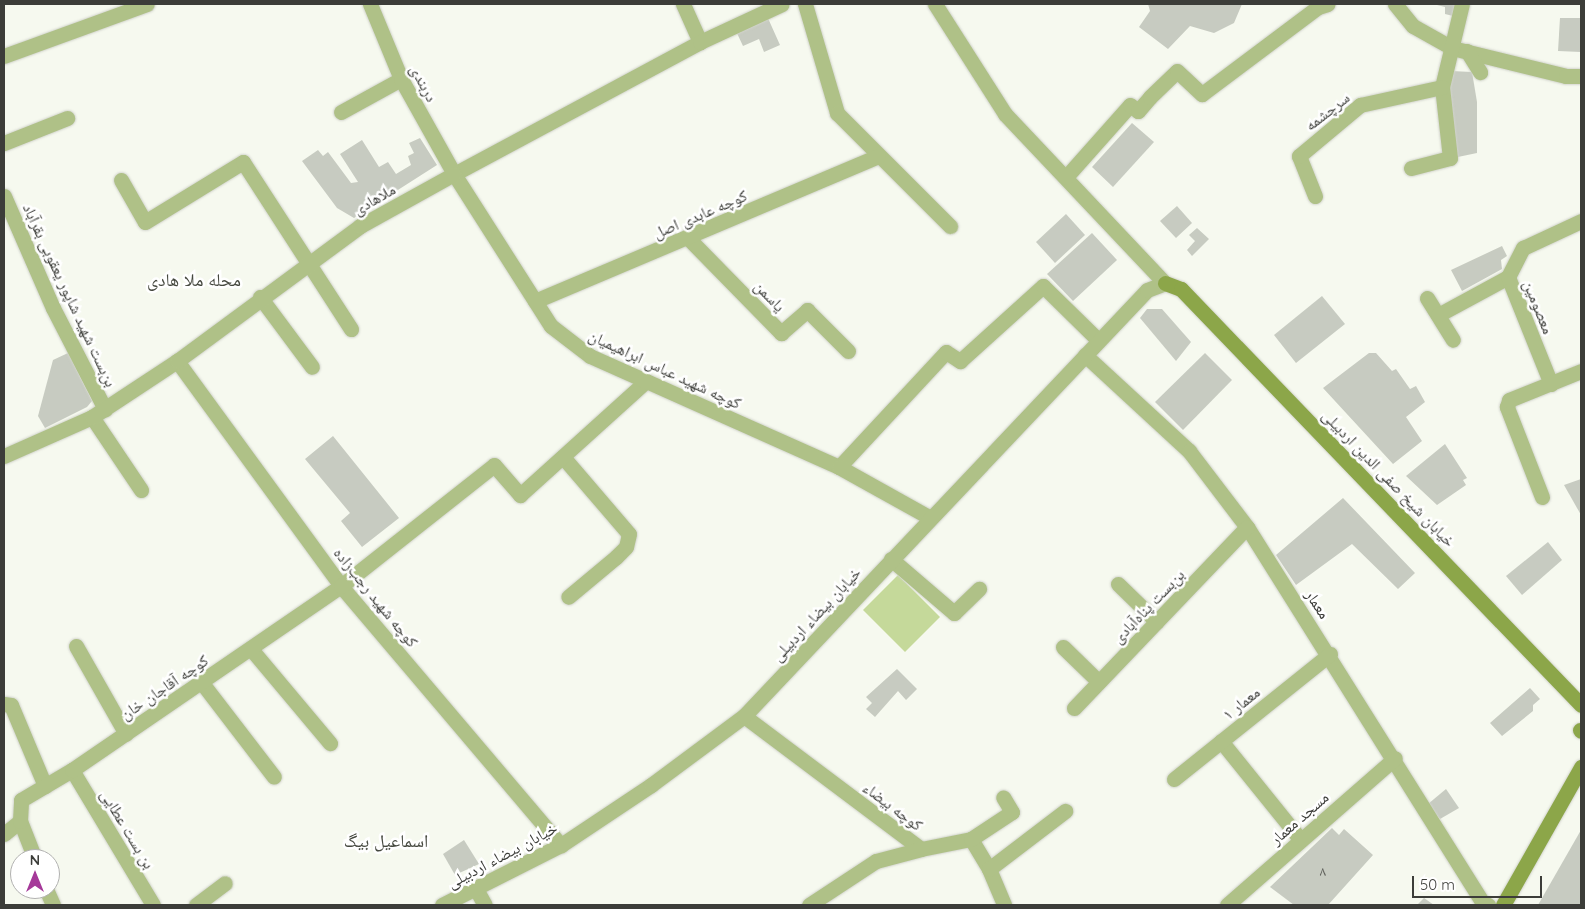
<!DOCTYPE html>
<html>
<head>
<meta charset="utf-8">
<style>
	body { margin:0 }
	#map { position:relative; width:1585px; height:909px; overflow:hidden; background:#f6f9ef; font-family:Quicksand,"Noto Naskh Arabic",sans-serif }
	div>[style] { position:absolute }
	.green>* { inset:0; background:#c5d99a }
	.building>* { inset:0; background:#c7cbc1 }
	.roads { filter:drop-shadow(0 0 1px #d1d3cb) drop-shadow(0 0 1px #d1d3cb) }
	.pedestrian>* { height:15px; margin:-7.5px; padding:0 7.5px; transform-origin:7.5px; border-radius:7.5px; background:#afc187 }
	.minor>* { height:15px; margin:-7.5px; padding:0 7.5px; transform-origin:7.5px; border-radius:7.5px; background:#afc187 }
	.tertiary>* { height:15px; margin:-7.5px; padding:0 7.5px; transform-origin:7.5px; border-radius:7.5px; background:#afc187 }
	.secondary>* { height:15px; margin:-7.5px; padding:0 7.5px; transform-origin:7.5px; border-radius:7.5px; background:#8ca649 }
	span { translate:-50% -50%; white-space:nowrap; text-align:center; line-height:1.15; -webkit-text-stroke:5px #fff; paint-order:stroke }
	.number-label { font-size:14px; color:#5f605b }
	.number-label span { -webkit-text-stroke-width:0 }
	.street-label { font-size:16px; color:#3c3d39 }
	.neighbourhood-label { font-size:18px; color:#45483f }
	.frame { position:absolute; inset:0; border:5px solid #3c3d39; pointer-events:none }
	.north { position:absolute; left:10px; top:849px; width:50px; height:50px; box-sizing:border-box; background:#fff; border:1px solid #b1b1b0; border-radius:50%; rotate:0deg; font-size:14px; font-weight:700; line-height:20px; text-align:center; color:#3c3d39 }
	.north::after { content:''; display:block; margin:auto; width:18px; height:22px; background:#a53999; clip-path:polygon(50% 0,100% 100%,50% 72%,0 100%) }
	.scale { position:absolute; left:1412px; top:876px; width:130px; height:22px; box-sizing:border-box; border:2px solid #3c3d39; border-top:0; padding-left:6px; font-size:15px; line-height:18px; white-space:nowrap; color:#3c3d39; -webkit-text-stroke:4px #fff; paint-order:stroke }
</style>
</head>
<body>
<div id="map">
	<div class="green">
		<div style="clip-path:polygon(898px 575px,940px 617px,905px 652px,863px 610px)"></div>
	</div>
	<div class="building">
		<div style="clip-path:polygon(1148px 4px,1242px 4px,1234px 23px,1214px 33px,1190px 26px,1168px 49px,1139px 27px,1150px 11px)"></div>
		<div style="clip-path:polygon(1433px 4px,1456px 4px,1453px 16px,1445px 14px,1445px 7px)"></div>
		<div style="clip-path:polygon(767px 16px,780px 45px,764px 52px,759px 39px,743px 46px,735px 29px)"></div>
		<div style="clip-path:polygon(1560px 18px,1581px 18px,1581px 52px,1558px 51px)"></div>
		<div style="clip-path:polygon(1451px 71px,1472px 72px,1477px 102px,1477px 153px,1453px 158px,1447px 104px)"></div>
		<div style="clip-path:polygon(1132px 123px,1154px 142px,1113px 187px,1092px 167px)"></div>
		<div style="clip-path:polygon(420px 138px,437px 165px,354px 218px,337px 208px,302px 161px,318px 150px,323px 156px,328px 152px,351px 183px,358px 182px,340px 154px,362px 140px,379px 167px,388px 162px,396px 174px,411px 165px,408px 156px,414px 153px,409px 143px)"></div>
		<div style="clip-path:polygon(1177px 206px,1192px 223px,1176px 238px,1160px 221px)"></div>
		<div style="clip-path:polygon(1066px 214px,1085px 235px,1055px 263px,1036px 242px)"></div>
		<div style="clip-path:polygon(1197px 228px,1209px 239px,1192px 256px,1187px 250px,1195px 241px,1189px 235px)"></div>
		<div style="clip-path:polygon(1092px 233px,1117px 260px,1073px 301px,1047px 274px)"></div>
		<div style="clip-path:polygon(1502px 246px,1507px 256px,1501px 260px,1502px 269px,1462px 291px,1451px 270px)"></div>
		<div style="clip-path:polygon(1322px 296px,1345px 324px,1296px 363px,1274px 335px)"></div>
		<div style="clip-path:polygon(1147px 309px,1162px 309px,1191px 342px,1176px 361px,1140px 318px)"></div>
		<div style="clip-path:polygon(68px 353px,92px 401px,87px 407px,45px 428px,38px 416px,53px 360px)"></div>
		<div style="clip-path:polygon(1205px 353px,1232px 380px,1183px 430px,1155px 402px)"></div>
		<div style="clip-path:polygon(1369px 353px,1376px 353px,1392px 371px,1396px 369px,1410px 389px,1416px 386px,1425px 402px,1406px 417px,1422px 441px,1393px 464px,1323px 388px)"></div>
		<div style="clip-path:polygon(333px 436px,399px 518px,362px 547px,341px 521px,350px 513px,305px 459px)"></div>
		<div style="clip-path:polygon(1445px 444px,1467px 478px,1463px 480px,1466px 485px,1437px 505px,1406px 476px)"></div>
		<div style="clip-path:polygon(1581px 479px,1581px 515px,1564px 485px)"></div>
		<div style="clip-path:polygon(1343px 498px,1415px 573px,1398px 589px,1352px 544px,1296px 585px,1276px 555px)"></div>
		<div style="clip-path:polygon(1548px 542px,1562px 560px,1522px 595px,1506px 576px)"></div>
		<div style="clip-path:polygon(897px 669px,917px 689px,906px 700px,898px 691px,875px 717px,866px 709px,872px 703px,866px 697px)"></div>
		<div style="clip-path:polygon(1530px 688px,1540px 699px,1533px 705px,1533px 711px,1502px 736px,1490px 723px)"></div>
		<div style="clip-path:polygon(1446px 789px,1459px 808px,1440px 819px,1428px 804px)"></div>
		<div style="clip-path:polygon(1332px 828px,1339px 835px,1344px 829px,1373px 855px,1328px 905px,1294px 905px,1270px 887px)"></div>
		<div style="clip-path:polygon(1581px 830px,1581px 905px,1538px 905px)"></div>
		<div style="clip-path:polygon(464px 840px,479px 864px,455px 875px,443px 854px)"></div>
		<div style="clip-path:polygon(1424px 898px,1434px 905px,1417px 905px)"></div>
	</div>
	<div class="roads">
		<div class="pedestrian">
			<div style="left:935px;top:4px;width:130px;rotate:57.5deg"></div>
			<div style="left:1005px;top:114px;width:233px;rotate:46.6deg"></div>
			<div style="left:1066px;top:177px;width:96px;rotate:-48.4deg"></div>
			<div style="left:1130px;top:105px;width:10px;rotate:37deg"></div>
			<div style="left:1138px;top:111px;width:18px;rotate:-49deg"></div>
		</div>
		<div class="minor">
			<div style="left:683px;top:4px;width:42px;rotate:65.9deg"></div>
			<div style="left:805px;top:4px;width:114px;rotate:73.6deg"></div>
			<div style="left:837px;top:113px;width:160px;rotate:45deg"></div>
			<div style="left:1395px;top:4px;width:28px;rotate:51deg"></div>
			<div style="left:1413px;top:26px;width:45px;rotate:29.4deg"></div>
			<div style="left:1452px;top:48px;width:117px;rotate:13.8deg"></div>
			<div style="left:1566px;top:76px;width:15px"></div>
			<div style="left:1467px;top:51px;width:25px;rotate:58deg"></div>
			<div style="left:4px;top:56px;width:152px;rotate:-20deg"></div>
			<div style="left:1150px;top:97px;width:37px;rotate:-44deg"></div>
			<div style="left:1177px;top:71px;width:34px;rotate:43deg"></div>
			<div style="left:1202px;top:94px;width:145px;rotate:-36.9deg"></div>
			<div style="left:1318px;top:7px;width:10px;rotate:-17deg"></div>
			<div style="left:341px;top:112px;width:68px;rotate:-28.8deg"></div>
			<div style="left:4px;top:143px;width:68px;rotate:-21.6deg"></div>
			<div style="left:1411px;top:168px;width:40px;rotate:-14.4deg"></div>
			<div style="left:1450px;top:158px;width:71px;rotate:-96.4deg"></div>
			<div style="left:1442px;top:87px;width:85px;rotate:-76.5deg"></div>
			<div style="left:454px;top:174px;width:279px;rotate:-28.2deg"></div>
			<div style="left:700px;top:42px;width:90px;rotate:-24.9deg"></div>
			<div style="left:121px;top:180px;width:48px;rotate:60.3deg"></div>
			<div style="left:145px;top:222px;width:115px;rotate:-31.5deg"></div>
			<div style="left:243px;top:162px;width:199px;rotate:57.1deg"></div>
			<div style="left:4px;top:196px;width:122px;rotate:66.4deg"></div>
			<div style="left:53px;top:308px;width:114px;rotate:62.8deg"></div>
			<div style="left:1315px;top:196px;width:43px;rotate:-111.8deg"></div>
			<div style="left:1299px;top:156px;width:80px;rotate:-39.9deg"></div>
			<div style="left:1360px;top:105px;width:84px;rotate:-12.4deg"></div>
			<div style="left:689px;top:239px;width:132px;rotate:45.6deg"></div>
			<div style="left:781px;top:333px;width:35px;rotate:-41deg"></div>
			<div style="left:807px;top:310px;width:58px;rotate:45deg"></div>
			<div style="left:260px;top:297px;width:87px;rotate:53.4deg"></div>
			<div style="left:1427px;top:298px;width:49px;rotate:58.2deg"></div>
			<div style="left:535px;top:301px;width:372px;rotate:-22.9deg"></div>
			<div style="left:1438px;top:315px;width:80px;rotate:-28.5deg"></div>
			<div style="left:1085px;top:355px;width:142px;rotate:42.7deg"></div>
			<div style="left:1189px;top:451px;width:96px;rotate:52.7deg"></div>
			<div style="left:1247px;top:527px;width:443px;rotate:57.9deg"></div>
			<div style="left:1482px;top:902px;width:7px;rotate:27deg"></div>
			<div style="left:177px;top:361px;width:278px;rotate:53.9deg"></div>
			<div style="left:341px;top:586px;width:340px;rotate:49.7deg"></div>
			<div style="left:1551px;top:384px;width:115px;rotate:-111.9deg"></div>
			<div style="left:1508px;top:277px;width:33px;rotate:-63deg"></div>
			<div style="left:1523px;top:248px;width:64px;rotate:-25deg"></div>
			<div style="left:92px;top:417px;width:88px;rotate:56.1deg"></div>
			<div style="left:563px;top:457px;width:101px;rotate:49.4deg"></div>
			<div style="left:629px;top:534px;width:13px;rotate:103deg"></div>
			<div style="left:626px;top:547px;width:14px;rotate:135deg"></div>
			<div style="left:616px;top:557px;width:62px;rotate:140.2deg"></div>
			<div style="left:839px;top:467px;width:157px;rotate:-47.1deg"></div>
			<div style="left:946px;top:352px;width:17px;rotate:33deg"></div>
			<div style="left:960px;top:361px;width:112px;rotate:-42.1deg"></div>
			<div style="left:1043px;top:286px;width:77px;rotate:44.5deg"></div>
			<div style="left:1542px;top:497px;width:97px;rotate:-111.3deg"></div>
			<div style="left:1507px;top:407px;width:7px;rotate:-74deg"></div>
			<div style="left:1509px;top:400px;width:78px;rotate:-21.9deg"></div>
			<div style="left:891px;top:559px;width:83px;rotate:40.6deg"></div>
			<div style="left:954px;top:613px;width:35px;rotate:-44deg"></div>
			<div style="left:1118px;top:584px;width:54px;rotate:44.3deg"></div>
			<div style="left:76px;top:646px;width:101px;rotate:60.4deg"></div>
			<div style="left:1063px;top:647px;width:50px;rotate:44.2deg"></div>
			<div style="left:251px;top:649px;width:123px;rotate:50deg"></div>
			<div style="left:202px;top:683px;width:118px;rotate:52.5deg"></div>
			<div style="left:4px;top:704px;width:7px;rotate:8deg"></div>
			<div style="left:11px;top:705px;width:88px;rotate:67.2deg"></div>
			<div style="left:1074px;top:708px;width:250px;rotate:-46.3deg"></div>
			<div style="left:744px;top:716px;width:221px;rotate:36.9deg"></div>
			<div style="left:921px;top:849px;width:51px;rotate:-11.3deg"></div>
			<div style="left:971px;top:839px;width:35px;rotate:59deg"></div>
			<div style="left:989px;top:869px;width:39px;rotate:67deg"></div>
			<div style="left:1221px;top:741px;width:127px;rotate:51.1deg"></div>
			<div style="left:72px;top:770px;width:157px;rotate:59deg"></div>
			<div style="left:1174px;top:779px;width:200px;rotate:-38.7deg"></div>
			<div style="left:4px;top:834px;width:21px;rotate:-39deg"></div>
			<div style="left:971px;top:839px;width:49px;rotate:-33.4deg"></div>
			<div style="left:1012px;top:812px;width:17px;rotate:-121deg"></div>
			<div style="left:35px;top:859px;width:41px;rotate:-111.5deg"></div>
			<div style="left:20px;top:821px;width:21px;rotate:-87deg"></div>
			<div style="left:21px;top:800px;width:59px;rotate:-30.5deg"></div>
			<div style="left:72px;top:770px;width:326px;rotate:-34.4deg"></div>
			<div style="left:341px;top:586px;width:195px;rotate:-38.3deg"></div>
			<div style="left:494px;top:465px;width:40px;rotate:49deg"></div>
			<div style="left:520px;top:495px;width:170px;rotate:-42.1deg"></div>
			<div style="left:989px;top:869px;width:96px;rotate:-37.3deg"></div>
			<div style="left:46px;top:889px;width:17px;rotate:66deg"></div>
			<div style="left:196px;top:905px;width:36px;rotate:-37deg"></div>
			<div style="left:809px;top:905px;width:80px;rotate:-33.3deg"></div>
			<div style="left:876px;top:861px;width:47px;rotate:-14.9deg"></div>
			<div style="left:1227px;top:905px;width:223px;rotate:-41.2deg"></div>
		</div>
		<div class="tertiary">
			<div style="left:370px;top:4px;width:81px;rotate:67.5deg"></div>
			<div style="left:401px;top:79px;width:109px;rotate:60.8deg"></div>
			<div style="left:454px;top:174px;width:180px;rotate:57.5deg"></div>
			<div style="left:551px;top:326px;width:49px;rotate:37.6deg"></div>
			<div style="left:590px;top:356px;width:273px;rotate:24deg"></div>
			<div style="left:839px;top:467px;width:103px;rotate:29.1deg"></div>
			<div style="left:4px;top:456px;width:96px;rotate:-23.9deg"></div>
			<div style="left:92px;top:417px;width:102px;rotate:-33.4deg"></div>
			<div style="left:177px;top:361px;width:227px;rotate:-36.4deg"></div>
			<div style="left:360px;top:226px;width:107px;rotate:-29deg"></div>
			<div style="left:476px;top:889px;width:18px;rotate:61deg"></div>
			<div style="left:442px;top:905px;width:133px;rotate:-26.8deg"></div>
			<div style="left:561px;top:845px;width:108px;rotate:-33.7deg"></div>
			<div style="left:651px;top:785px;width:116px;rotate:-36.6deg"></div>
			<div style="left:744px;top:716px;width:586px;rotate:-46.59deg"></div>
			<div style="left:1147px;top:290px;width:19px;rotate:-21deg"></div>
		</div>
		<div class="secondary">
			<div style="left:1165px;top:283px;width:17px;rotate:21deg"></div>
			<div style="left:1181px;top:289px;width:577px;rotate:46.12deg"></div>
			<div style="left:1580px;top:730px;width:1px;rotate:45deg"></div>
			<div style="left:1503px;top:905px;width:159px;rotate:-60.5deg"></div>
		</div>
	</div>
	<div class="number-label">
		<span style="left:1323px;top:871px">۸</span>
	</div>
	<div class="street-label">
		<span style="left:424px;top:83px;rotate:62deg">دربندی</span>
		<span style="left:1327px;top:111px;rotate:-38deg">سرچشمه</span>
		<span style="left:374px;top:199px;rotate:-30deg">ملاهادی</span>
		<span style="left:700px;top:214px;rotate:-23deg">کوچه عابدی اصل</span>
		<span style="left:70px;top:295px;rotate:65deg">بن‌بست شهید شاپور یعقوبی بقرآباد</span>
		<span style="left:770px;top:296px;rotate:46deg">یاسمن</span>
		<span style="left:1539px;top:307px;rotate:68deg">معصومین</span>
		<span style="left:665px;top:369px;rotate:25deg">کوچه شهید عباس ابراهیمیان</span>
		<span style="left:1389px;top:478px;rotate:46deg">خیابان شیخ صفی الدین اردبیلی</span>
		<span style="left:376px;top:597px;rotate:51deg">کوچه شهید رجب‌زاده</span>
		<span style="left:1318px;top:604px;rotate:57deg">معمار</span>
		<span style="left:1148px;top:606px;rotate:-46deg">بن‌بست پناه‌آبادی</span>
		<span style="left:816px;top:614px;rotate:-47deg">خیابان بیضاء اردبیلی</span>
		<span style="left:164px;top:687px;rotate:-34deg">کوچه آقاجان خان</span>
		<span style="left:1241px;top:703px;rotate:-39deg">معمار ۱</span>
		<span style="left:893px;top:806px;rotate:37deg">کوچه بیضاء</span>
		<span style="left:1299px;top:818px;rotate:-41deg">مسجد معمار</span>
		<span style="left:128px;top:829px;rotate:59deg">بن بست عطایی</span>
		<span style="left:502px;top:855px;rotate:-28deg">خیابان بیضاء اردبیلی</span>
	</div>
	<div class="neighbourhood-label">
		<span style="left:194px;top:280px">محله ملا هادی</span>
		<span style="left:386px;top:841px">اسماعیل بیگ</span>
	</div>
	<div class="frame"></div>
	<div class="north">N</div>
	<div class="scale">50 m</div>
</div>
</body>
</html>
